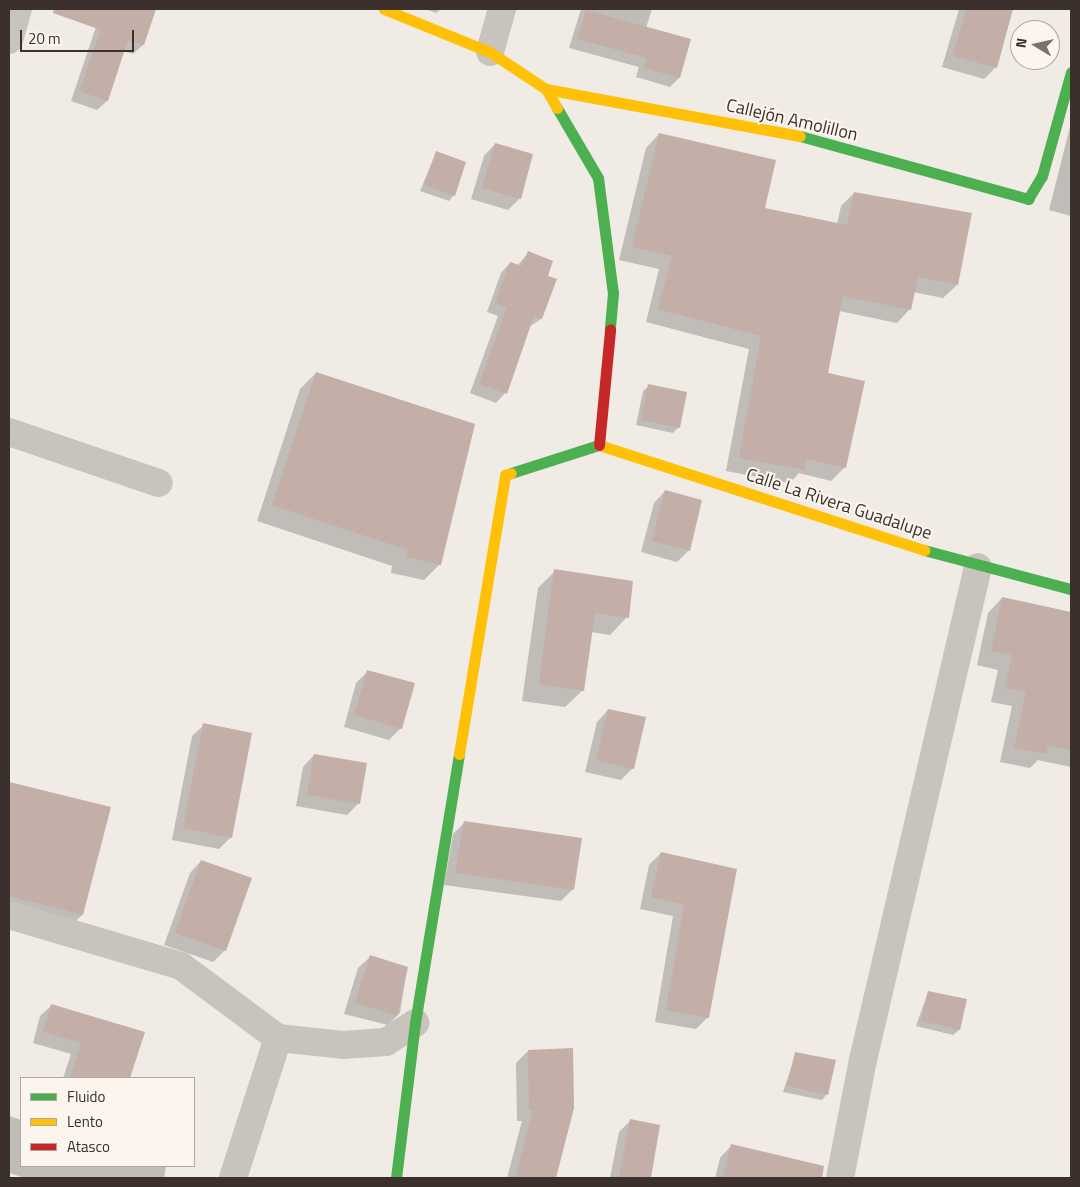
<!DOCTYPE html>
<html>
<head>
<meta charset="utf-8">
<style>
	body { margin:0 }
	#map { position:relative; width:1080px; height:1187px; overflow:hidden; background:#f0ebe5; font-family:"Titillium Web",sans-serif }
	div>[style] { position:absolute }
	.shadow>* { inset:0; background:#0003 }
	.building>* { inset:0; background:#c3afa7 }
	.street>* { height:28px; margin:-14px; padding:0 14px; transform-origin:14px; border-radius:14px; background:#c9c3be }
	.fast>* { height:11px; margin:-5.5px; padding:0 5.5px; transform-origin:5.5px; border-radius:5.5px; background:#4caf50 }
	.slow>* { height:11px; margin:-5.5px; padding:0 5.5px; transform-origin:5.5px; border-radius:5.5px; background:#ffc107 }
	.jam>* { height:11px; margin:-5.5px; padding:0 5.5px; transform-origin:5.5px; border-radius:5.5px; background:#c62828 }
	span { translate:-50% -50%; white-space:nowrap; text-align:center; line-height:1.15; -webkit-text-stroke:4px #fbf5ee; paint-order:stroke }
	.street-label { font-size:18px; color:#3b302b }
	.frame { position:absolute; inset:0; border:10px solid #3b302b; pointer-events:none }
	.legend { position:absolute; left:20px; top:1077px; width:175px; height:90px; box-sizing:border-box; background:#fbf5ee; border:1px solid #aea6a0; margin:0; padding:6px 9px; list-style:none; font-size:15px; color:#3b302b }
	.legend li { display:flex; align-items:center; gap:10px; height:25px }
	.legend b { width:25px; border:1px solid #aea6a0 }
	.north { position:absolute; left:1010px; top:20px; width:50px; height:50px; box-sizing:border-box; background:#fbf5ee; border:1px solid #aea6a0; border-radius:50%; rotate:279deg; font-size:14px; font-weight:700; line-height:20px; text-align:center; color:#3b302b }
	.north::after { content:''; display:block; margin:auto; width:18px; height:22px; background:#7a716c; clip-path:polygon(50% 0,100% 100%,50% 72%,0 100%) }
	.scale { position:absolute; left:20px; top:30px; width:114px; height:22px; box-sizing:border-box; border:2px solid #3b302b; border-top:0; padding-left:6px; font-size:15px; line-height:18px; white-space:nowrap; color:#3b302b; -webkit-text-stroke:4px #fbf5ee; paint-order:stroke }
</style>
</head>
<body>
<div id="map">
	<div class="shadow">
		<div style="clip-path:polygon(102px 9px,155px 9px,143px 45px,133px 54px,123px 51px,107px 101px,97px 110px,71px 101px)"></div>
		<div style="clip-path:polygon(425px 9px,441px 9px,436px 13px)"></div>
		<div style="clip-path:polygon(581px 9px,652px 9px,646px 28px,679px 78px,670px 87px,636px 77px,639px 67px,569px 48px)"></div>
		<div style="clip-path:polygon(959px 9px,1012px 9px,996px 67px,984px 79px,942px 67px)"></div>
		<div style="clip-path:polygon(1071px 123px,1071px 216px,1049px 210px)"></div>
		<div style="clip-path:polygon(659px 134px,763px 209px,837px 224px,841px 206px,854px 193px,957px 285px,943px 298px,913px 292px,910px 309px,897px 323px,839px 311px,826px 373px,845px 467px,831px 481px,799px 473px,790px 483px,726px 471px,749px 349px,646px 322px,659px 269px,619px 260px,646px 148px)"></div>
		<div style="clip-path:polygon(495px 144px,520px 198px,508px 210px,471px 199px,484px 156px)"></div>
		<div style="clip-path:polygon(436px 153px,454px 195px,449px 201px,420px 191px)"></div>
		<div style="clip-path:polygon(528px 253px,546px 277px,555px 280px,541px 319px,529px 327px,505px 393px,496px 403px,470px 393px,498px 316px,487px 312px,501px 273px,510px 263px,517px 266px)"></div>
		<div style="clip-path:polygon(316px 373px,440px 564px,424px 580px,391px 573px,392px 566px,257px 521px,300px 389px)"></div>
		<div style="clip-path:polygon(649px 386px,679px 427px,673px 433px,636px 425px,643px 391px)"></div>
		<div style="clip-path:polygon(665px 491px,689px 550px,677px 562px,641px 552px,654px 503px)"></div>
		<div style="clip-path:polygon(555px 571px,627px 617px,610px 635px,591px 632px,583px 690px,565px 707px,522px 701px,538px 588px)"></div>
		<div style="clip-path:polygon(1002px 598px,1071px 613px,1071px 767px,1038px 760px,1030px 768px,1000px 762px,1012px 706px,991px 702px,998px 670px,977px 665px,988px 613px)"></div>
		<div style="clip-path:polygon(368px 671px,401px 728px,389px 740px,344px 727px,356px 683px)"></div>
		<div style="clip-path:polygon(608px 710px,633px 768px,621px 780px,585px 772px,597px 722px)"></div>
		<div style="clip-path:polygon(204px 725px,231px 837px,219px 849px,172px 840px,192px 736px)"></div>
		<div style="clip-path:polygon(314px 755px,358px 804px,347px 815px,296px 806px,303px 767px)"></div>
		<div style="clip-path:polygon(9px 783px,109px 808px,82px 915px,66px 930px,9px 915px)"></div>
		<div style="clip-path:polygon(464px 823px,573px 889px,561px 901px,444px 885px,453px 834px)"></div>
		<div style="clip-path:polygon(661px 853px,736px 870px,708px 1017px,696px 1029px,655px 1022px,673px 916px,640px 909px,649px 865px)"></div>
		<div style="clip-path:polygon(201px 861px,225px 950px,213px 962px,164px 945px,190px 873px)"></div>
		<div style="clip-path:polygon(370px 957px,407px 968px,400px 1013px,388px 1025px,344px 1014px,358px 968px)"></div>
		<div style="clip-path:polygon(928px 992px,959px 1030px,953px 1035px,916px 1026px)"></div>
		<div style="clip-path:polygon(51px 1006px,143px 1033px,129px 1078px,63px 1078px,71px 1054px,33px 1043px,40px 1016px)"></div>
		<div style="clip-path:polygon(528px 1051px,573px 1108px,555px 1178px,507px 1178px,522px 1121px,517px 1121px,516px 1063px)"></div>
		<div style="clip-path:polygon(796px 1053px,827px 1094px,822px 1100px,783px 1092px)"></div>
		<div style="clip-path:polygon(9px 1116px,21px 1120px,21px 1166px,166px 1166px,164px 1178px,25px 1178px,9px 1173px)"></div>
		<div style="clip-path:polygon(630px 1121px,658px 1126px,649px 1178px,610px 1178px,619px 1132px)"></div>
		<div style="clip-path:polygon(731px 1146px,773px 1155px,767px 1178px,715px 1178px,720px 1158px)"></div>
	</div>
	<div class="building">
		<div style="clip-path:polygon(54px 9px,156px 9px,144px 45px,128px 40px,108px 101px,79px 91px,101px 30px,53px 13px)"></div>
		<div style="clip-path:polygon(966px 9px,1013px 9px,997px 68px,953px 56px)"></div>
		<div style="clip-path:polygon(586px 10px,691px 39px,680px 78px,644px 68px,647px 58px,577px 39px)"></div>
		<div style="clip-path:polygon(659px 133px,776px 160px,765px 208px,847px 225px,854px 192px,972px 213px,958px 285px,918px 277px,911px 310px,843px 296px,828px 373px,865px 381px,846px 468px,806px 459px,804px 470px,739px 458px,761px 336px,658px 309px,672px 256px,632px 247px)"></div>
		<div style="clip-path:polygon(495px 143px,533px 154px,521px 199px,482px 188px)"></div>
		<div style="clip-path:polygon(436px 151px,466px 162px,455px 196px,424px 185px)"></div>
		<div style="clip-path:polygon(528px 251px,553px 261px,548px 276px,557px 279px,542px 319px,534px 316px,507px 394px,479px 384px,507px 307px,495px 303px,510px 262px,522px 266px)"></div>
		<div style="clip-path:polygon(316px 372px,475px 424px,441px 565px,406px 557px,408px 550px,272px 505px)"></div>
		<div style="clip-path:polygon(648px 384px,687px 392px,680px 428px,641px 420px)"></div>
		<div style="clip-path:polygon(665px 490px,702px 500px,690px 551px,652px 541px)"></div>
		<div style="clip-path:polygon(554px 569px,633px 581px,629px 618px,595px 613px,584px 691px,539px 684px)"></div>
		<div style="clip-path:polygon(1002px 597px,1071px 612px,1071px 750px,1048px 745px,1046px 754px,1014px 748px,1026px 692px,1005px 688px,1012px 655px,991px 651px)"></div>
		<div style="clip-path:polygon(367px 670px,415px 683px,402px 729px,354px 715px)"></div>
		<div style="clip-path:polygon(608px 709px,646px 717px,634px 769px,596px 760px)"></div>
		<div style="clip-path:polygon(203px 723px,252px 733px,232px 838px,183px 828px)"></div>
		<div style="clip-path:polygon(314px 754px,367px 763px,360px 804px,307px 795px)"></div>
		<div style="clip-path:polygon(9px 782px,111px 807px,83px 915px,9px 896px)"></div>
		<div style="clip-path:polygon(464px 821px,582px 838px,574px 890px,455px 873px)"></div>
		<div style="clip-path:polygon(661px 852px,737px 869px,709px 1018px,666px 1010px,684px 905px,651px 897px)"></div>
		<div style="clip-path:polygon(201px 860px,252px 878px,226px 951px,175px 933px)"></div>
		<div style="clip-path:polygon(370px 955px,408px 967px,397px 1016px,355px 1003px)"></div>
		<div style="clip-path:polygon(928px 991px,967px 999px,960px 1030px,921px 1021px)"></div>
		<div style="clip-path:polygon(51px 1004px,145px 1032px,130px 1078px,70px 1078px,81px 1043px,43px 1032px)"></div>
		<div style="clip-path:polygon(573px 1048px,574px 1108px,556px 1178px,515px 1178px,533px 1110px,529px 1110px,528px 1050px)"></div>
		<div style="clip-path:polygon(795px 1052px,836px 1060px,828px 1095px,787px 1086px)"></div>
		<div style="clip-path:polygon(630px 1119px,660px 1125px,651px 1178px,619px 1178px)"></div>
		<div style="clip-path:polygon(731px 1144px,824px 1166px,822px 1178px,723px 1178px)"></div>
	</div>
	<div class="street">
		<div style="left:9px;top:40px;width:32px;rotate:-74deg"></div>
		<div style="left:490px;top:52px;width:45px;rotate:-74.4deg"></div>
		<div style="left:9px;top:432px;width:158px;rotate:18.8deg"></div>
		<div style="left:9px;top:915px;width:179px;rotate:16.5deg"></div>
		<div style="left:181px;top:966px;width:121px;rotate:36.6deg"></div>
		<div style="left:278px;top:1038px;width:65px;rotate:6.1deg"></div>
		<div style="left:343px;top:1045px;width:43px;rotate:-4deg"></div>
		<div style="left:386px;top:1042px;width:35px;rotate:-33deg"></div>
		<div style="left:233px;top:1178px;width:147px;rotate:-72.2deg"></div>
		<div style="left:840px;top:1178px;width:120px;rotate:-79deg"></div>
		<div style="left:863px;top:1060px;width:506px;rotate:-76.87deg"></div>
	</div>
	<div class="fast">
		<div style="left:557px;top:108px;width:81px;rotate:59.6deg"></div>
		<div style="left:598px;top:178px;width:116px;rotate:82.6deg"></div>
		<div style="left:613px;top:293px;width:37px;rotate:95deg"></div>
		<div style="left:800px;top:136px;width:237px;rotate:15.4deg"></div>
		<div style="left:1028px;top:199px;width:27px;rotate:-59deg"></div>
		<div style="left:1042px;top:176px;width:108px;rotate:-74.4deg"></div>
		<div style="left:511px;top:473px;width:92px;rotate:-17.7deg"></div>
		<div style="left:924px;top:550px;width:152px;rotate:14.9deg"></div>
		<div style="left:396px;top:1178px;width:156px;rotate:-83deg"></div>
		<div style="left:415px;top:1023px;width:273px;rotate:-80.7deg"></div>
	</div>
	<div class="slow">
		<div style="left:384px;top:9px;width:114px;rotate:22.1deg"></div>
		<div style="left:490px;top:52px;width:67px;rotate:33.5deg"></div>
		<div style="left:546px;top:89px;width:22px;rotate:60deg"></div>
		<div style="left:546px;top:89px;width:258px;rotate:10.5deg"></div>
		<div style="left:599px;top:445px;width:342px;rotate:17.9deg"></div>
		<div style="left:459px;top:754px;width:283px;rotate:-80.6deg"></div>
		<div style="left:505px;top:475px;width:6px;rotate:-18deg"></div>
	</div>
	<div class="jam">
		<div style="left:599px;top:445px;width:116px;rotate:-84.5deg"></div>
	</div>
	<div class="street-label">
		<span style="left:792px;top:120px;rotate:13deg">Callejón Amolillon</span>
		<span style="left:839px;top:504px;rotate:18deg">Calle La Rivera Guadalupe</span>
	</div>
	<div class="frame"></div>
	<ul class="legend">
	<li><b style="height:6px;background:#4caf50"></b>Fluido</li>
	<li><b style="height:6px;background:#ffc107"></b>Lento</li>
	<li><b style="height:6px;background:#c62828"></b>Atasco</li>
	</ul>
	<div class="north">N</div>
	<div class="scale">20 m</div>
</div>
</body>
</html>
